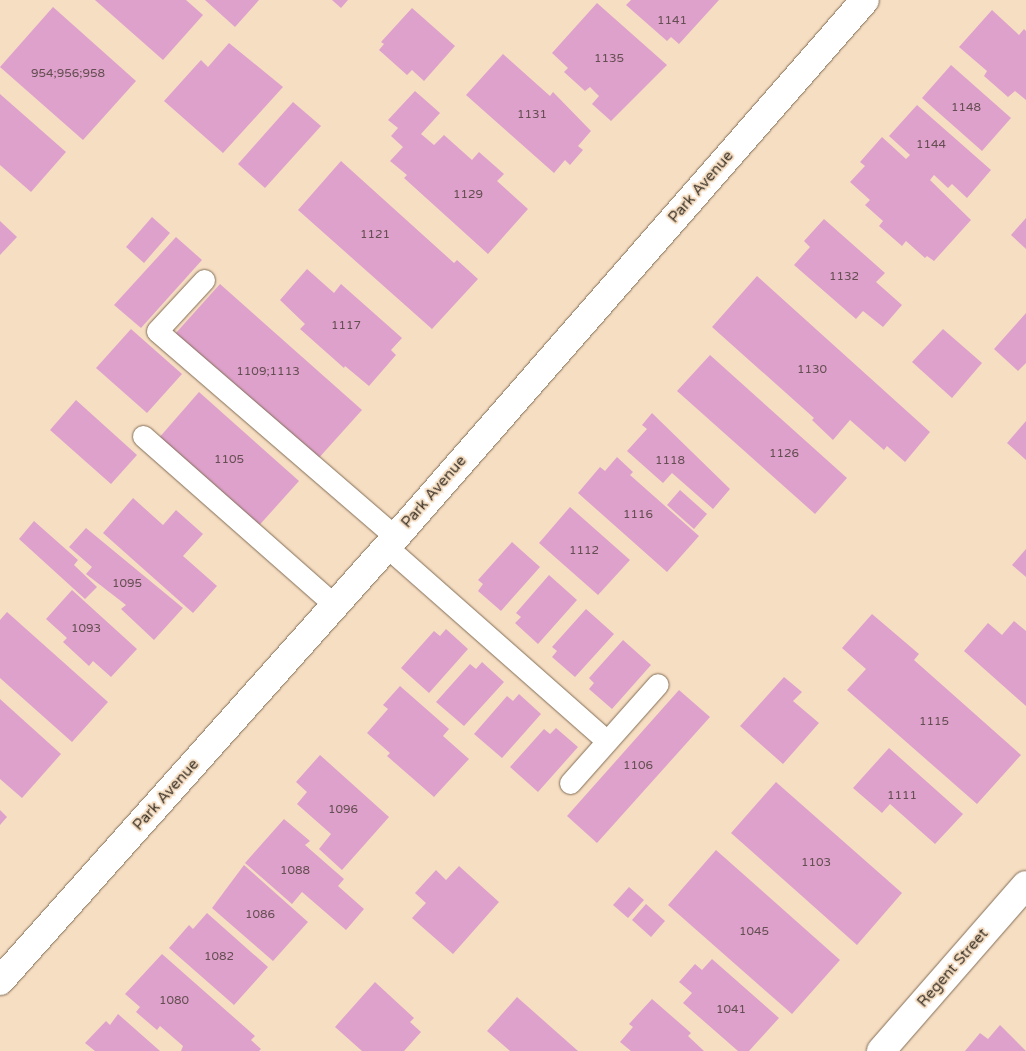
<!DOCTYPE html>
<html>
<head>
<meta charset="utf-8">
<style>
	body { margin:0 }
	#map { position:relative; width:1026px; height:1051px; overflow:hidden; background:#f6dec3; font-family:"Varela Round",sans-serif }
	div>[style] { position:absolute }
	.building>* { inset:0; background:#dea1cc }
	.roads { filter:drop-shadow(0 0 1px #826d55) drop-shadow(0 0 1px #826d55) }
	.service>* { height:21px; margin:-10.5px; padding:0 10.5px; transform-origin:10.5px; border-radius:10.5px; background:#fff }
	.minor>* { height:28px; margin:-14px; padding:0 14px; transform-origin:14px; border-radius:14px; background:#fff }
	span { translate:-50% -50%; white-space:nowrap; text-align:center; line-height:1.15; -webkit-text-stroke:4px #f6dec3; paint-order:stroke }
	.number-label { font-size:12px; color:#644e51 }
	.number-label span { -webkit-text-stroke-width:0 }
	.street-label { font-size:15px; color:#3c3328 }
</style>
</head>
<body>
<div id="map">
	<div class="building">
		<div style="clip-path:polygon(95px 0,186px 0,203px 15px,163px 60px)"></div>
		<div style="clip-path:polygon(205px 0,259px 0,235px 27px)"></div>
		<div style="clip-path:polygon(332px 0,348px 0,341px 8px)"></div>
		<div style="clip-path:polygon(631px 0,719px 0,679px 44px,671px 37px,667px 41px,626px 5px)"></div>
		<div style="clip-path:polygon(597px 3px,667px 65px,611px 121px,592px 104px,599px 96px,590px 87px,585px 91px,564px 72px,568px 68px,552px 53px)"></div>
		<div style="clip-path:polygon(53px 7px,136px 81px,83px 140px,0 67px)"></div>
		<div style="clip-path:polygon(412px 8px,455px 46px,424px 81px,412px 70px,407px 75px,379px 50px,384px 44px,381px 42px)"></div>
		<div style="clip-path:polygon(992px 10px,1019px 35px,1024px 29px,1026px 31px,1026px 100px,1015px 91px,1008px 97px,984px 76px,987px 71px,959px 47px)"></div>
		<div style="clip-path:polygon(229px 43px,283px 87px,223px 153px,164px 101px,201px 60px,208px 67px)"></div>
		<div style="clip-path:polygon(503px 54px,550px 96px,553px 92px,591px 131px,578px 146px,583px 150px,570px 165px,565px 160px,554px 173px,466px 95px)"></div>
		<div style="clip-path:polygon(951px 65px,1011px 118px,982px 151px,922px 98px)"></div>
		<div style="clip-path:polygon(415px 91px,440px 113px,421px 134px,434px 145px,444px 135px,472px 160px,479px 152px,504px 174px,497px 181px,528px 209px,488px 254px,404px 178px,407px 175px,390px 161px,403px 147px,391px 136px,398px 128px,388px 120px)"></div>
		<div style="clip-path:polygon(0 94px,66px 152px,31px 192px,0 165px)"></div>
		<div style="clip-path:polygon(293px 102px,321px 126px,265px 188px,238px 164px)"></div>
		<div style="clip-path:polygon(917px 105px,991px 170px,967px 198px,952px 184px,948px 188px,934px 175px,930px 180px,971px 220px,934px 261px,927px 256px,925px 258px,906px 241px,902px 246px,879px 226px,883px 221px,865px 205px,870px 200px,850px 182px,865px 166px,860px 162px,882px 137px,906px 159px,910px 155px,889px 136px)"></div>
		<div style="clip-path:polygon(341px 161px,454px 263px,457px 260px,478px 279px,432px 329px,298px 210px)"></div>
		<div style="clip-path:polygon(152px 217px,170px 233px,144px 263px,126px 247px)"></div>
		<div style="clip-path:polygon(1026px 218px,1026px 249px,1011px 235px)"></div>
		<div style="clip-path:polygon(824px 219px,885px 273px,876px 282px,902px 305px,883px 327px,863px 311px,856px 319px,794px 265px,810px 247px,804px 241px)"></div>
		<div style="clip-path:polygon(0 221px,17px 237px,0 255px)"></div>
		<div style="clip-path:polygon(176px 237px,202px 260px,141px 328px,114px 305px)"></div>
		<div style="clip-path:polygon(307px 269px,334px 293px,341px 284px,402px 338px,391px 350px,396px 355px,369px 386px,345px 366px,344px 368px,300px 329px,305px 324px,280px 300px)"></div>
		<div style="clip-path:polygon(757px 276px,930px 432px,905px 462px,887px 446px,884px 450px,850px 420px,833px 440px,812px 420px,814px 418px,712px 327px)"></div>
		<div style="clip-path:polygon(220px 284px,362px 410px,317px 460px,175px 334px)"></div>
		<div style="clip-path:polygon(1026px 313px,1026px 363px,1018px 371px,994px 349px)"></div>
		<div style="clip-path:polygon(131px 329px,182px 374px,147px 413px,96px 368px)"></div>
		<div style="clip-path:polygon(943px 329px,982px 363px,952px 398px,912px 362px)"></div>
		<div style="clip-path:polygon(710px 355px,847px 478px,815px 514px,677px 391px)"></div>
		<div style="clip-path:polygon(199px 392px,299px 481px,255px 530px,158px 439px)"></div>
		<div style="clip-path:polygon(76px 400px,137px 455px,111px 484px,50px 430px)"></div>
		<div style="clip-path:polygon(652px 413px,730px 489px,713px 509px,672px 473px,663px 483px,627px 451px,647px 429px,642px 425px)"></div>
		<div style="clip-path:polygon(1026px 421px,1026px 460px,1007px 443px)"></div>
		<div style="clip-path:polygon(617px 457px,633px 472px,630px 475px,699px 536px,667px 572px,578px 493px,600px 467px,605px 471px)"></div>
		<div style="clip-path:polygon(680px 490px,707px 514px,694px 529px,667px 505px)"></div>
		<div style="clip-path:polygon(133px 498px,163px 525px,176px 510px,203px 534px,183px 556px,217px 586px,193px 613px,103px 533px)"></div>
		<div style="clip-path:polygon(570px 507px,630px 560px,598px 595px,539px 543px)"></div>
		<div style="clip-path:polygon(34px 521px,78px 560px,74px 565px,97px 587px,85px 599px,19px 539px)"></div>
		<div style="clip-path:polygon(86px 528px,183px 608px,154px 640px,121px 609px,126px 605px,86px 574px,92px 567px,69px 547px)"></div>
		<div style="clip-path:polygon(512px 542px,540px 567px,501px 611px,478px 591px,483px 584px,478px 580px)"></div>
		<div style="clip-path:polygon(1026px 549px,1026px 577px,1012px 565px)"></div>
		<div style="clip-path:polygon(549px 575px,577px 600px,538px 644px,515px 623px,521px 617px,516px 613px)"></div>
		<div style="clip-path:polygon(72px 590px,137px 649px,111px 677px,93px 661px,89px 666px,63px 642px,67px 638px,46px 619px)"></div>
		<div style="clip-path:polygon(586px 609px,614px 634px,575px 677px,552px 657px,557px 651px,552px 647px)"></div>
		<div style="clip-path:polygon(7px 612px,108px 702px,72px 742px,0 678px,0 620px)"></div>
		<div style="clip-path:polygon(872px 614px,919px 654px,914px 660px,1021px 755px,977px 804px,847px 690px,866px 669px,842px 648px)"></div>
		<div style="clip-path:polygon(1014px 621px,1026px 631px,1026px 706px,964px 651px,988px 623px,1002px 635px)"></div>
		<div style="clip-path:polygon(446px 629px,468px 649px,429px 693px,401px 668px,434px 631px,440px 636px)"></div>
		<div style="clip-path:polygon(623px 640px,651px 665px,612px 709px,589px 689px,594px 683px,589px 678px)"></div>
		<div style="clip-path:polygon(482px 662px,504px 682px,464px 726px,436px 702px,470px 664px,476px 669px)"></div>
		<div style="clip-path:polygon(784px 677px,802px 692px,793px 701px,819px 723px,783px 764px,740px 726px)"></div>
		<div style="clip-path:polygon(400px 686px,449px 729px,443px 736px,469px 759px,434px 797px,387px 756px,390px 753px,367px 733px,388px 709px,383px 705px)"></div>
		<div style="clip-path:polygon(679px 690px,710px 717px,597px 843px,567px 816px)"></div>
		<div style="clip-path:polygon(519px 694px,541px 714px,502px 758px,474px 734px,507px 696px,513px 701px)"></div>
		<div style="clip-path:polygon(0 699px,61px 754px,22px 798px,0 779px)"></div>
		<div style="clip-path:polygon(556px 728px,578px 747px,538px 792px,510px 767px,544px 729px,550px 734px)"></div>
		<div style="clip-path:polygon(889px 748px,963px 814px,935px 844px,890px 804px,882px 813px,853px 788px)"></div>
		<div style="clip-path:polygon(320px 755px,389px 817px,342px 870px,319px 849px,331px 834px,297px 804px,307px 792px,296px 782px)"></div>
		<div style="clip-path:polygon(776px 782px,902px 893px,857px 945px,731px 833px)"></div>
		<div style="clip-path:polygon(0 810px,7px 817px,0 825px)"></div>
		<div style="clip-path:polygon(284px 819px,310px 841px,305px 845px,344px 879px,338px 886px,364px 909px,346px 930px,302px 892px,292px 904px,245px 863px)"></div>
		<div style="clip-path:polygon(716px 850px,840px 960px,792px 1014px,668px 905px)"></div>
		<div style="clip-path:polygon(244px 865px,308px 922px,273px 961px,212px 908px)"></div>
		<div style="clip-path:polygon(459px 866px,499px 902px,453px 954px,412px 918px,426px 903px,415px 893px,436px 870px,446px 880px)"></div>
		<div style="clip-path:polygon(629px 887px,644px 900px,628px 918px,613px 905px)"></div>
		<div style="clip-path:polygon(646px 904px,665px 921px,651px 937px,632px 920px)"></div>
		<div style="clip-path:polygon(207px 913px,268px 967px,234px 1005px,169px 948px,189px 925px,193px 929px)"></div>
		<div style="clip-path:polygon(162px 954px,255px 1036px,251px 1040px,261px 1049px,259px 1051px,181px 1051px,183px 1046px,160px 1026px,157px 1030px,136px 1012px,140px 1007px,125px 994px)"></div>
		<div style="clip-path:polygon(712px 959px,779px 1018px,749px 1051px,738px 1051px,683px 1003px,692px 993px,679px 982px,695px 964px,702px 970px)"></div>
		<div style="clip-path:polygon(375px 982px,414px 1018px,410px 1022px,421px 1032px,404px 1051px,362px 1051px,335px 1027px)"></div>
		<div style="clip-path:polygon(517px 997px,578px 1051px,510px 1051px,487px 1031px)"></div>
		<div style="clip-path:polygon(652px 999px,691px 1033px,688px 1036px,704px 1051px,631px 1051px,620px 1042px,633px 1027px,629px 1024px)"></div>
		<div style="clip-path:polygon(118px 1014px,160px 1051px,95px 1051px,85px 1043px,106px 1021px,110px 1025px)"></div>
		<div style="clip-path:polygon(1000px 1025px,1026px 1051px,965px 1051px,980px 1033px,988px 1039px)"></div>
	</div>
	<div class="roads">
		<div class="service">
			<div style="left:204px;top:280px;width:69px;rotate:132.7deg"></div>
			<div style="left:157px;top:331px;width:316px;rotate:40.8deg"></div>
			<div style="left:143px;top:436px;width:256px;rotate:41.4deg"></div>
			<div style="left:387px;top:547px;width:293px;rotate:41.4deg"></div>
			<div style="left:570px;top:783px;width:132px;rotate:-48.4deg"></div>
		</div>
		<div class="minor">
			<div style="left:0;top:981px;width:581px;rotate:-48.28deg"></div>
			<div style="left:387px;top:547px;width:726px;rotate:-48.85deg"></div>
			<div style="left:881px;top:1051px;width:220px;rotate:-48.9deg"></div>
		</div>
	</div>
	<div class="number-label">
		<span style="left:672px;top:21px">1141</span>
		<span style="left:609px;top:59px">1135</span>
		<span style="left:68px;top:74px">954;956;958</span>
		<span style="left:966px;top:108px">1148</span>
		<span style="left:532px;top:115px">1131</span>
		<span style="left:931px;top:145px">1144</span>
		<span style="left:468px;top:195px">1129</span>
		<span style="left:375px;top:235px">1121</span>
		<span style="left:844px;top:277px">1132</span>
		<span style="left:346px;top:326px">1117</span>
		<span style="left:812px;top:370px">1130</span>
		<span style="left:268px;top:372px">1109;1113</span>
		<span style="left:784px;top:454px">1126</span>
		<span style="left:229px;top:460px">1105</span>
		<span style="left:670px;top:461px">1118</span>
		<span style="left:638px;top:515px">1116</span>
		<span style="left:584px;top:551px">1112</span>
		<span style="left:127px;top:584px">1095</span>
		<span style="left:86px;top:629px">1093</span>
		<span style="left:934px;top:722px">1115</span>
		<span style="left:638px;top:766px">1106</span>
		<span style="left:902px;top:796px">1111</span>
		<span style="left:343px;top:810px">1096</span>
		<span style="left:816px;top:863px">1103</span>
		<span style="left:295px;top:871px">1088</span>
		<span style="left:260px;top:915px">1086</span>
		<span style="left:754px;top:932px">1045</span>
		<span style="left:219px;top:957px">1082</span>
		<span style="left:174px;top:1001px">1080</span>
		<span style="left:731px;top:1010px">1041</span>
	</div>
	<div class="street-label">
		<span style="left:701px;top:187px;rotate:-49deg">Park Avenue</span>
		<span style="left:434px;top:492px;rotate:-49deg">Park Avenue</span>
		<span style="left:166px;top:795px;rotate:-48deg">Park Avenue</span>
		<span style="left:953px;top:968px;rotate:-49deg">Regent Street</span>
	</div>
</div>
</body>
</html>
